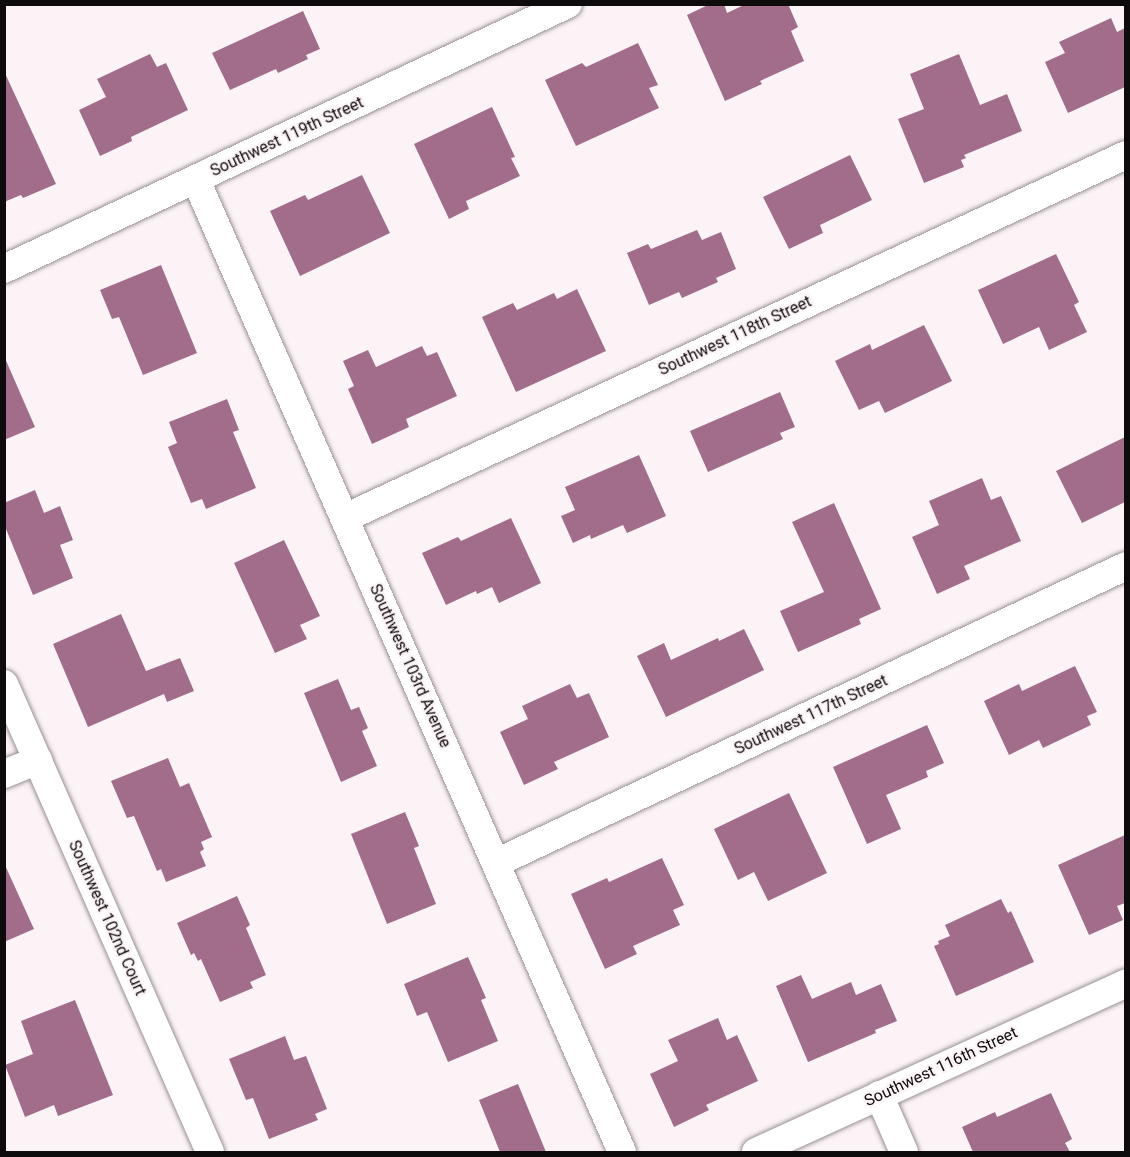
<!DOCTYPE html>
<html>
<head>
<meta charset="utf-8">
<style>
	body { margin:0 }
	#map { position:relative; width:1130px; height:1157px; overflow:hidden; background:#fcf3f7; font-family:Roboto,sans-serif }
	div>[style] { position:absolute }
	.building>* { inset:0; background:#a16d8a }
	.roads { filter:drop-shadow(0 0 2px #989094) drop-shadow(0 0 2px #989094) }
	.street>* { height:28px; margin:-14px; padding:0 14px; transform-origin:14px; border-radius:14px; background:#fff }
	span { translate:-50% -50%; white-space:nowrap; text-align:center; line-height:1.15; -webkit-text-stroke:4.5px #fcf3f7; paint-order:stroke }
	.street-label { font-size:16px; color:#0e0b0d }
	.frame { position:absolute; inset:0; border:6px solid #0e0b0d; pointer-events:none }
</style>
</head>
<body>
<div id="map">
	<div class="building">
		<div style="clip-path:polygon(710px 4px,724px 4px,727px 13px,746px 4px,788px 4px,798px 27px,791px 31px,804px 61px,760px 81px,762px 84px,725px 101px,687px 15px)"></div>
		<div style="clip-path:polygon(303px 11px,320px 49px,306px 55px,308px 59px,278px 73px,276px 69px,230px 90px,212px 53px)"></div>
		<div style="clip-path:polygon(1111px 18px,1117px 32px,1125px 28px,1125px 87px,1068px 113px,1045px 62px,1065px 53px,1059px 42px)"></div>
		<div style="clip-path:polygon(638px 43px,658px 85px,649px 88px,659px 108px,576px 146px,545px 80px,582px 63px,586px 67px)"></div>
		<div style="clip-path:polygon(150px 54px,157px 67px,166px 63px,188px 110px,131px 137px,132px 141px,100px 156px,79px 110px,106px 97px,97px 79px)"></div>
		<div style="clip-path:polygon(959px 54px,980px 105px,1007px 94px,1022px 131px,964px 155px,966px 158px,961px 160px,964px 167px,924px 183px,898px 119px,924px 109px,910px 74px)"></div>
		<div style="clip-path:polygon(4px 71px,56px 184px,23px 198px,21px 195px,4px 202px)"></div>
		<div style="clip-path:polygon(492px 107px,515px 157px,511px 158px,520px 176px,466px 201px,469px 209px,449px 219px,414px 144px)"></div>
		<div style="clip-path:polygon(850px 155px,872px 200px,820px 225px,823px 233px,789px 249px,763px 197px)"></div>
		<div style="clip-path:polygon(362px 175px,390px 233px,300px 276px,270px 211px,305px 195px,308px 200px)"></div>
		<div style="clip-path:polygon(697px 230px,702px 240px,721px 232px,736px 269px,716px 278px,718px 282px,682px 298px,679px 292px,649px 305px,627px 253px,648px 244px,651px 249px)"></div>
		<div style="clip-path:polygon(1056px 254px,1079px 302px,1074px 305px,1087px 332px,1049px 350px,1039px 327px,1003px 344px,978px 290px)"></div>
		<div style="clip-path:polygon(161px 265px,197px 353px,143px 375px,119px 317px,112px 319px,100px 290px)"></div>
		<div style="clip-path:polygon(577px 289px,606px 351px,516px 392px,482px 317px,513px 303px,517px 310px,554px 293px,557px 299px)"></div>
		<div style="clip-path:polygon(924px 325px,952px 381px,885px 413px,879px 401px,859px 410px,835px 361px,870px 344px,872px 350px)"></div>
		<div style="clip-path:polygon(422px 346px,427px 356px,437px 352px,457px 396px,406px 419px,409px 427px,372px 444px,348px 389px,354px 386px,343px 361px,368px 350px,376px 367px)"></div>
		<div style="clip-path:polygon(4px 356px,35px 427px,4px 440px)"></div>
		<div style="clip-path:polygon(780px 392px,795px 427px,780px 433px,783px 439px,708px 472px,690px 431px)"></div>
		<div style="clip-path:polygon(227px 399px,239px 430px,233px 432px,256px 488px,206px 509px,202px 499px,191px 503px,168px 447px,177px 443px,169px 422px)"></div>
		<div style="clip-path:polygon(1125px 437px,1125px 502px,1082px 523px,1056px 471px)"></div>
		<div style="clip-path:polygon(639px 455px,666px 516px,627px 533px,623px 525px,591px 539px,590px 535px,573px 543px,561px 516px,575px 510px,565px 487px)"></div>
		<div style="clip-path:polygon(982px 478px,991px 500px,1001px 496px,1021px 541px,964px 566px,970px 579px,937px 594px,912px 537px,939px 525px,929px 501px)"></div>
		<div style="clip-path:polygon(35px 490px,44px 513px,60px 506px,73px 540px,60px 545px,73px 578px,33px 595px,4px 524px,4px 503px)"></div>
		<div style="clip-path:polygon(834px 503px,881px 609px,859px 619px,861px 624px,798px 652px,780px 611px,824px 592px,792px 522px)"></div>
		<div style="clip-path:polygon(511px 518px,541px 583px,499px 603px,492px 587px,477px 594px,476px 591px,446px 605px,422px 553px,458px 537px,461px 541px)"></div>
		<div style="clip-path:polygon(284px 540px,320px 616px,300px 625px,307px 639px,275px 653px,234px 563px)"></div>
		<div style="clip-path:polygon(121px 614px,146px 671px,180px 658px,194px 691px,167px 702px,164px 694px,88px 727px,53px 644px)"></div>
		<div style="clip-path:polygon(744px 629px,764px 670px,666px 717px,637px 656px,664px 643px,671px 660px,718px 638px,719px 641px)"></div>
		<div style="clip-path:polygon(1075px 666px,1097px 712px,1087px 716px,1091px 725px,1043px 748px,1039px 740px,1009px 755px,984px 701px,1019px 684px,1022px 691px)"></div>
		<div style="clip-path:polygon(338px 679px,351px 710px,359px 707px,368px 728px,362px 731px,377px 766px,341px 782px,304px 693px)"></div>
		<div style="clip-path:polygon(570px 684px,577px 698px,589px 693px,609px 737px,554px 762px,558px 769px,524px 785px,500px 732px,528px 719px,522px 706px)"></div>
		<div style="clip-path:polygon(927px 725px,944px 763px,926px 771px,928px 777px,886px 795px,901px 829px,867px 844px,833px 767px)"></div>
		<div style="clip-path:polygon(168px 758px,180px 787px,189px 783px,212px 837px,201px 842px,204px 849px,200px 852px,206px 866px,166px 882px,161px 869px,157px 871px,134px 816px,127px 818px,111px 781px)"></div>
		<div style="clip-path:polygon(789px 793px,827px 873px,768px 901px,754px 872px,738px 880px,714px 829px)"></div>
		<div style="clip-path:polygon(405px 812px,419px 846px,414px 848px,436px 904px,387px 924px,351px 834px)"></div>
		<div style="clip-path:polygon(1125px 835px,1125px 903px,1117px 906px,1123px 920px,1089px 935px,1058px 865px)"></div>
		<div style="clip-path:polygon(662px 858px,684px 905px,673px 910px,680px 925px,633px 946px,637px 954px,605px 969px,571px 894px,607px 878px,609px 882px)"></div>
		<div style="clip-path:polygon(4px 863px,34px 929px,4px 942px)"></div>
		<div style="clip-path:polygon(237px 896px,250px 925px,246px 928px,266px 975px,250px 982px,253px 988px,220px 1002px,201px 959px,198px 961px,194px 953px,191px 955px,177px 923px)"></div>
		<div style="clip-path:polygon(1001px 899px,1008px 913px,1011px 911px,1034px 962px,956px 996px,934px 946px,939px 944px,938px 941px,950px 936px,945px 925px)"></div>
		<div style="clip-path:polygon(468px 957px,486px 998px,481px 1000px,498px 1041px,448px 1062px,427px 1012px,417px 1016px,404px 984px)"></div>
		<div style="clip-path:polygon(801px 975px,812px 999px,851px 982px,856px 995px,881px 984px,897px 1021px,875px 1030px,876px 1033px,808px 1062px,776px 986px)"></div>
		<div style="clip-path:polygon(75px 1000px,113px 1095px,58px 1116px,54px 1105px,25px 1117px,5px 1065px,33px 1054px,21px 1021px)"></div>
		<div style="clip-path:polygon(718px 1018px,727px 1040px,737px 1035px,758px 1081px,706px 1105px,709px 1110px,674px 1127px,650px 1074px,678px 1061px,668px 1040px)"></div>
		<div style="clip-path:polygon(285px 1036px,294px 1060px,306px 1056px,327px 1109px,315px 1114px,318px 1120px,269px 1139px,253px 1098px,246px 1100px,229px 1059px)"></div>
		<div style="clip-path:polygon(518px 1084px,546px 1152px,500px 1152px,479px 1100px)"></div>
		<div style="clip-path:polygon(1051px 1093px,1072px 1139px,1065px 1143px,1070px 1152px,973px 1152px,962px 1127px,995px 1112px,997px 1117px)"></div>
	</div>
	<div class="roads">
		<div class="street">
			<div style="left:196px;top:180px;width:1061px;rotate:66.33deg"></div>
			<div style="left:4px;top:269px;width:623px;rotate:-25.17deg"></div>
			<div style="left:345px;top:518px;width:861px;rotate:-24.93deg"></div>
			<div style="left:4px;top:684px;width:511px;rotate:66.24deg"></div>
			<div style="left:4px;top:774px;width:37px;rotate:-22deg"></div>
			<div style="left:496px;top:863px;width:696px;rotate:-25.24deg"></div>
			<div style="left:879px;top:1095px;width:62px;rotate:66.3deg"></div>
			<div style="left:756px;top:1152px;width:407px;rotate:-24.5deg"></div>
		</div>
	</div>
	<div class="street-label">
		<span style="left:287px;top:137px;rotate:-25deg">Southwest 119th Street</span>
		<span style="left:735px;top:336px;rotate:-25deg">Southwest 118th Street</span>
		<span style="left:410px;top:666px;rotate:66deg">Southwest 103rd Avenue</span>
		<span style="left:811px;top:715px;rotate:-25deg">Southwest 117th Street</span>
		<span style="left:107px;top:918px;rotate:66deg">Southwest 102nd Court</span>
		<span style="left:941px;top:1067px;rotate:-25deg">Southwest 116th Street</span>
	</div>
	<div class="frame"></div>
</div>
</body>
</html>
